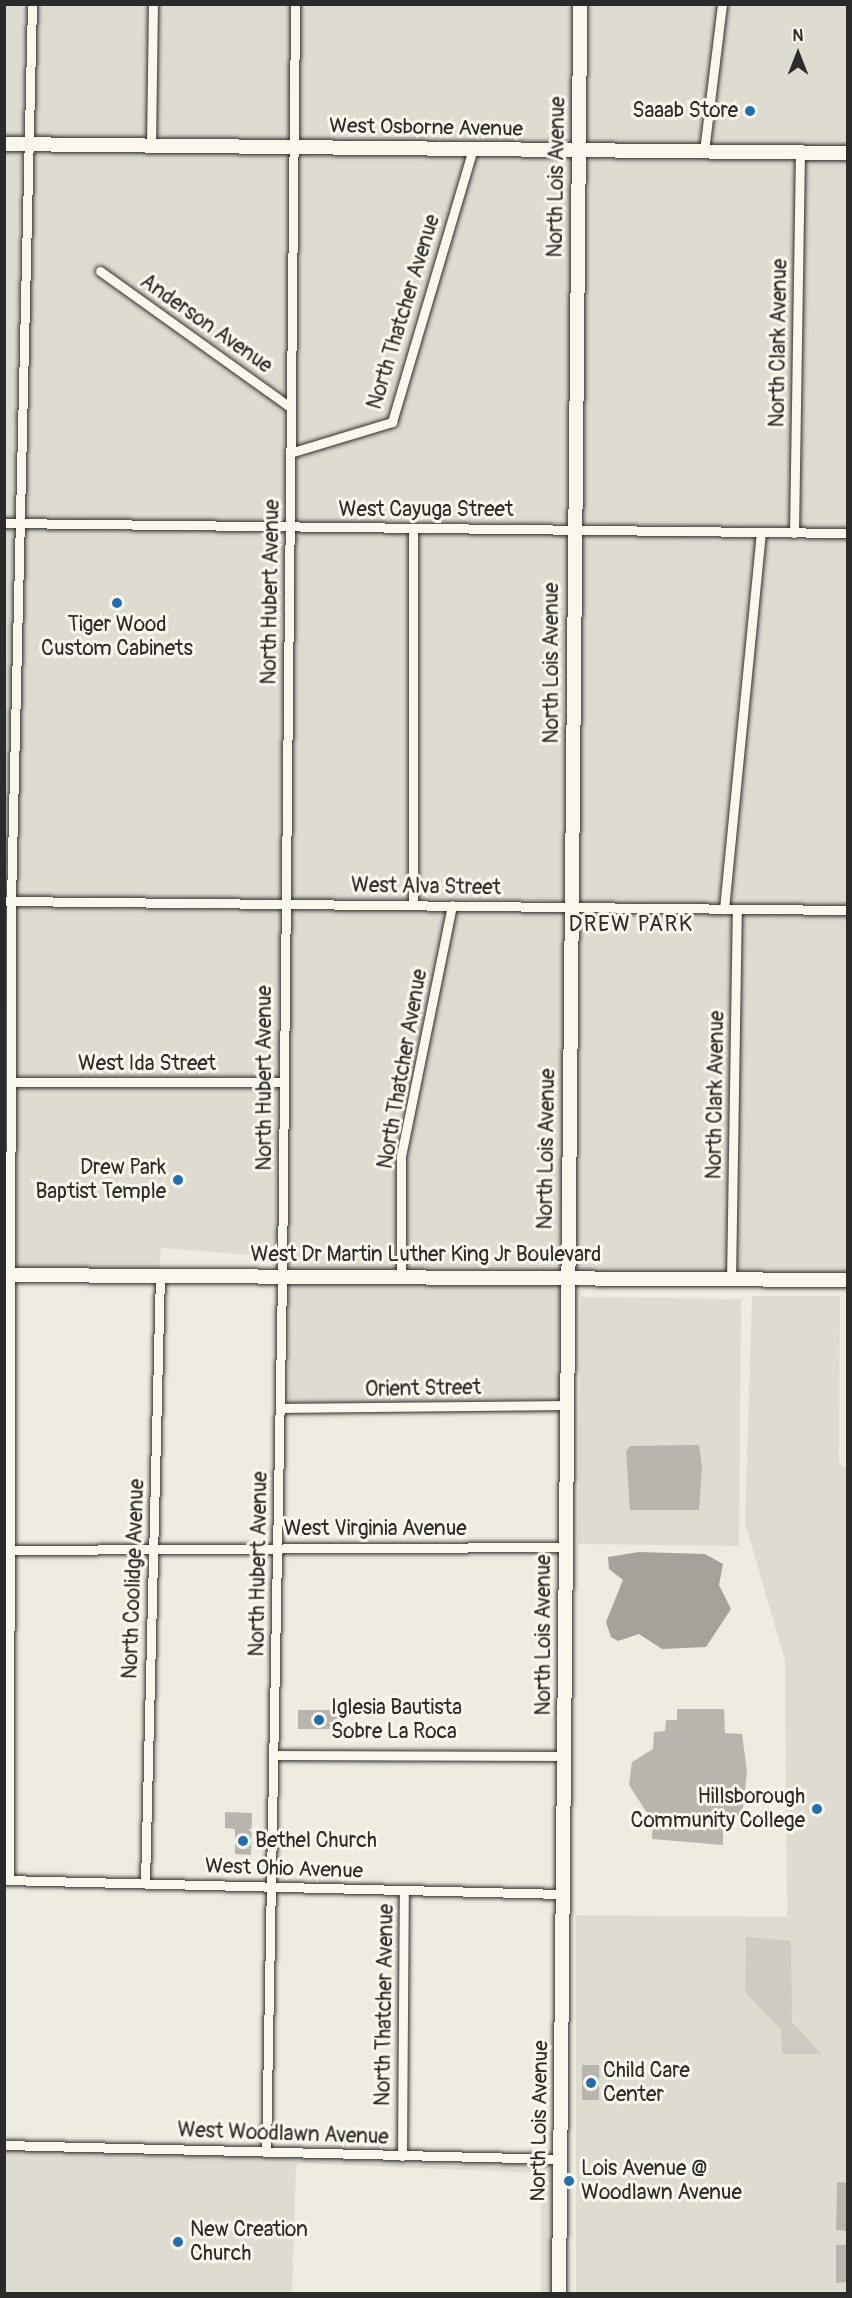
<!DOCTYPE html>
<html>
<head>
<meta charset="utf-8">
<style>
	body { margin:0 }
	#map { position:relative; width:852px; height:2298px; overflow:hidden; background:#eeebe0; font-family:Pangolin,sans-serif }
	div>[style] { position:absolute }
	.built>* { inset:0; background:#dedbd1 }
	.green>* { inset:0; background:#cecbc2 }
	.water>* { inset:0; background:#a4a29a }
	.building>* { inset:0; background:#b8b5ae }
	.roads { filter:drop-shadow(0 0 2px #2b2b2b) drop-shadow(0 0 2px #2b2b2b) }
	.street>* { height:9px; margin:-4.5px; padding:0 4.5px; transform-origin:4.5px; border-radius:4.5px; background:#fbf7ec }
	.secondary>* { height:14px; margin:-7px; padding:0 7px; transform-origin:7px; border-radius:7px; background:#fbf7ec }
	.dots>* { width:16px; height:16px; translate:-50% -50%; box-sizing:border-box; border:3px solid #fbf7ec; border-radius:50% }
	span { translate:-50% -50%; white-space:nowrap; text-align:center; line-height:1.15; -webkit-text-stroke:6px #fbf7ec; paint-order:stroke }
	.poi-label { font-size:21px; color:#2b2b2b }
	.right { translate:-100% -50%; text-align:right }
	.left { translate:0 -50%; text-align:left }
	.street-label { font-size:21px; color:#2b2b2b }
	.neighbourhood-label { font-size:22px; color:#2b2b2b; letter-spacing:1.5px }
	.frame { position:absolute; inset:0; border:6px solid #2b2b2b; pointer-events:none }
	.north { position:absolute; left:768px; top:24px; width:60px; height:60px; -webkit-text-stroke:4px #fbf7ec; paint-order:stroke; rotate:0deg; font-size:16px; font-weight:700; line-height:24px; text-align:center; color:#2b2b2b }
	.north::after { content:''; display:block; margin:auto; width:21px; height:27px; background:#2b2b2b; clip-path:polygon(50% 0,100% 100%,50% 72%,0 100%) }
</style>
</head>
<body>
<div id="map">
	<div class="built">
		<div style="clip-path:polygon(5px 5px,27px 5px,23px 139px,5px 139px)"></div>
		<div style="clip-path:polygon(37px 5px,148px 5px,147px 140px,33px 139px)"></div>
		<div style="clip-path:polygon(157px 5px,291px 5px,289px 141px,156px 140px)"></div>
		<div style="clip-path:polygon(300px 5px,575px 5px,574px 146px,299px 141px)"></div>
		<div style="clip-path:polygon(584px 5px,718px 5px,700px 145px,584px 146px)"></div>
		<div style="clip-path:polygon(727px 5px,847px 5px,847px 148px,709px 145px)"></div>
		<div style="clip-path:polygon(4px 150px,22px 150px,14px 518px,5px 518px)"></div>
		<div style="clip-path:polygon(31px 150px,289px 152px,286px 397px,99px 264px,93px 273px,286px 410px,285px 522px,24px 518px)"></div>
		<div style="clip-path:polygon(298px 152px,467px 154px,388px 418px,295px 446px)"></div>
		<div style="clip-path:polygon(477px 154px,574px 157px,570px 523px,295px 522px,295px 457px,396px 424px)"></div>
		<div style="clip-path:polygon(584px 157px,795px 158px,790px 528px,579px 523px)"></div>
		<div style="clip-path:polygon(804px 158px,847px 159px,847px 528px,799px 528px)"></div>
		<div style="clip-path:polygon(4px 528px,14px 528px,7px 896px,5px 896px)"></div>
		<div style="clip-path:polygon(23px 528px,285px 532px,280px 899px,16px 896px)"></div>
		<div style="clip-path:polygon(295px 532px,409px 533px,408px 899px,290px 899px)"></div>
		<div style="clip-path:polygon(418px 533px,570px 534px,565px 901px,417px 899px)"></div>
		<div style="clip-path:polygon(579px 534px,756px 538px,719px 904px,575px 902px)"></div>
		<div style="clip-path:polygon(765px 538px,847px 539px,847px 905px,729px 904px)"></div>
		<div style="clip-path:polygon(5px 907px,7px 907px,6px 1270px,5px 1270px)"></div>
		<div style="clip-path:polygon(16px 907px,280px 910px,278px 1077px,16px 1076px)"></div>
		<div style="clip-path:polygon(289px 910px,446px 911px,397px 1155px,396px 1270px,287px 1270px)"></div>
		<div style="clip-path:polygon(456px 911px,565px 912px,561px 1271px,405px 1270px,406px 1157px)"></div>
		<div style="clip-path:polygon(575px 912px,732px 914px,727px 1275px,571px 1271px)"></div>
		<div style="clip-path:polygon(741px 914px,847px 916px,847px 1275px,736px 1275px)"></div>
		<div style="clip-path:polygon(16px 1087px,278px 1088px,277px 1257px,161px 1248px,159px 1270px,16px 1270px)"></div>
		<div style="clip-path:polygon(288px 1281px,561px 1281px,561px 1400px,289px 1403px)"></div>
		<div style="clip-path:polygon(752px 1296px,840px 1296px,839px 1464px,848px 1469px,847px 2293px,576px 2294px,576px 1915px,787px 1917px,785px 1660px,745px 1523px)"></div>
		<div style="clip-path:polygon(581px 1297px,741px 1299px,739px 1546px,578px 1544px)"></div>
		<div style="clip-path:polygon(5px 2150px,553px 2164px,554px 2293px,541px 2293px,541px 2173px,300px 2163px,296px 2167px,292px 2293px,5px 2294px)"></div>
	</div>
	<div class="green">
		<div style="clip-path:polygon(746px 1937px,791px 1941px,792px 2022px,822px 2054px,782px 2054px,781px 2029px,745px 1992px)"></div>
	</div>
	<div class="water">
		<div style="clip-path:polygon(639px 1552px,705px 1554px,723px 1564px,719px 1585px,731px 1609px,706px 1647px,662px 1649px,639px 1634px,618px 1641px,611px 1637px,606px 1622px,623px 1580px,609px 1569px,608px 1557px)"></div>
	</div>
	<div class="building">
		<div style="clip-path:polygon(699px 1445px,702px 1467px,699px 1510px,630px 1510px,626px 1451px,630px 1446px)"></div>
		<div style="clip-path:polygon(677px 1709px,724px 1709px,725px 1733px,742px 1734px,747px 1772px,742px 1817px,723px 1817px,723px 1845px,652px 1839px,653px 1822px,629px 1785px,632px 1762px,653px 1749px,654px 1732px,665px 1731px,666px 1720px,677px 1720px)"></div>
		<div style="clip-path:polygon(298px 1710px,341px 1710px,341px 1729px,298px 1729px)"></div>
		<div style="clip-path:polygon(225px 1812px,252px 1813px,251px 1855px,235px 1854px,235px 1829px,225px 1828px)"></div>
		<div style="clip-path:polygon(582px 2065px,599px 2065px,599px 2100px,582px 2100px)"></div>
		<div style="clip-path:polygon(837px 2182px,848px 2183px,848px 2231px,836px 2230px)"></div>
		<div style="clip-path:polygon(836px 2245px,848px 2245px,848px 2282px,836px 2283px)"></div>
	</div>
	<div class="roads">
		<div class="street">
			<div style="left:151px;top:146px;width:142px;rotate:-89.2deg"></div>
			<div style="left:704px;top:151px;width:148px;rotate:-83deg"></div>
			<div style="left:100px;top:271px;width:234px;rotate:35.6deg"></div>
			<div style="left:290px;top:453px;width:107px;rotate:-16.9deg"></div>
			<div style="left:392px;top:422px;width:285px;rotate:-73.5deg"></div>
			<div style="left:4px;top:523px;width:844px;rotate:0.68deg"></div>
			<div style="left:794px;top:533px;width:380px;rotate:-89.1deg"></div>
			<div style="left:4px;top:901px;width:844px;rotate:0.61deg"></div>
			<div style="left:413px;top:905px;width:377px;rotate:-90deg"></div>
			<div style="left:724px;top:909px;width:378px;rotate:-84.4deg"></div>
			<div style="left:11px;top:1082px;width:272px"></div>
			<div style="left:401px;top:1276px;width:120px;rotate:-90deg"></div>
			<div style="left:401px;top:1156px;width:256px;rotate:-78.5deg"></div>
			<div style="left:731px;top:1281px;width:372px;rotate:-89.1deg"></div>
			<div style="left:280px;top:1408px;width:286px;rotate:-0.6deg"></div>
			<div style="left:7px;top:1550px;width:558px;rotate:-0.31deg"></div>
			<div style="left:274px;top:1755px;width:291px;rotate:0.2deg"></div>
			<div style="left:5px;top:1880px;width:558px;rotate:1.44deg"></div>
			<div style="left:9px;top:1880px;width:979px;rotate:-89.88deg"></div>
			<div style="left:11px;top:901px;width:897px;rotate:-88.66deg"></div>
			<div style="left:145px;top:1883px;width:608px;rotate:-88.59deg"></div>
			<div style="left:4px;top:2145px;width:557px;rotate:1.44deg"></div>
			<div style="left:266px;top:2152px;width:877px;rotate:-88.95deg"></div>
			<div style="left:282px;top:1275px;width:1271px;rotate:-89.41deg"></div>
			<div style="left:402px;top:2156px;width:266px;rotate:-89.6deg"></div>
		</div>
		<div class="secondary">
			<div style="left:4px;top:144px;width:844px;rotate:0.61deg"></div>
			<div style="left:4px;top:1275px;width:844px;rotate:0.34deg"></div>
			<div style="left:559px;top:2294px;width:2290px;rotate:-89.47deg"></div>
		</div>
	</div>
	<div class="dots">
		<div style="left:750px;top:111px;background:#1f6fb2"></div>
		<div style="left:117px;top:603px;background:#1f6fb2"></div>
		<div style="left:178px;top:1180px;background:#1f6fb2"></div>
		<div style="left:319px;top:1720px;background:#1f6fb2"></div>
		<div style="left:817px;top:1809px;background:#1f6fb2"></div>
		<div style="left:243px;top:1841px;background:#1f6fb2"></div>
		<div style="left:591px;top:2083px;background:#1f6fb2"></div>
		<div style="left:569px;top:2181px;background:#1f6fb2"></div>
		<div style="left:178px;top:2242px;background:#1f6fb2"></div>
	</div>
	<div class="poi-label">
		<span class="right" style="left:738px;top:111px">Saaab Store</span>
		<span style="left:117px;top:637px">Tiger Wood<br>Custom Cabinets</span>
		<span class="right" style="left:166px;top:1180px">Drew Park<br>Baptist Temple</span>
		<span class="left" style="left:331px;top:1720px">Iglesia Bautista<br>Sobre La Roca</span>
		<span class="right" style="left:805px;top:1809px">Hillsborough<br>Community College</span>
		<span class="left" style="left:255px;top:1841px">Bethel Church</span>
		<span class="left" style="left:603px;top:2083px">Child Care<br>Center</span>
		<span class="left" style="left:581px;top:2181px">Lois Avenue @<br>Woodlawn Avenue</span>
		<span class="left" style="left:190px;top:2242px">New Creation<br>Church</span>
	</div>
	<div class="street-label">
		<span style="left:426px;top:128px;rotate:1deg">West Osborne Avenue</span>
		<span style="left:557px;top:177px;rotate:-89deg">North Lois Avenue</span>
		<span style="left:404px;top:312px;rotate:-73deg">North Thatcher Avenue</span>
		<span style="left:206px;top:324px;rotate:35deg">Anderson Avenue</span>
		<span style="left:779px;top:343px;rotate:-89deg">North Clark Avenue</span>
		<span style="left:426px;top:510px">West Cayuga Street</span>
		<span style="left:271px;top:592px;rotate:-89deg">North Hubert Avenue</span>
		<span style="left:552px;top:663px;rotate:-90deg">North Lois Avenue</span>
		<span style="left:426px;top:887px;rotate:1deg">West Alva Street</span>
		<span style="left:147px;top:1064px">West Ida Street</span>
		<span style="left:403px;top:1069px;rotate:-80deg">North Thatcher Avenue</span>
		<span style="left:265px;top:1078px;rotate:-90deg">North Hubert Avenue</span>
		<span style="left:716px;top:1095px;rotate:-89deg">North Clark Avenue</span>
		<span style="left:547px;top:1149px;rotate:-89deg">North Lois Avenue</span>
		<span style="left:426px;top:1255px">West Dr Martin Luther King Jr Boulevard</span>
		<span style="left:423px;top:1389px;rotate:-1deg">Orient Street</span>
		<span style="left:375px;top:1529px">West Virginia Avenue</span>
		<span style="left:259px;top:1564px;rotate:-89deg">North Hubert Avenue</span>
		<span style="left:134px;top:1579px;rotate:-88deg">North Coolidge Avenue</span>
		<span style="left:544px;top:1635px;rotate:-90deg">North Lois Avenue</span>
		<span style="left:284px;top:1869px;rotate:2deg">West Ohio Avenue</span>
		<span style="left:385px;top:2005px;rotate:-89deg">North Thatcher Avenue</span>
		<span style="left:540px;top:2121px;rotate:-89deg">North Lois Avenue</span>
		<span style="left:283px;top:2134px;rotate:2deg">West Woodlawn Avenue</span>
	</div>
	<div class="neighbourhood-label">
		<span style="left:631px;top:925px">DREW PARK</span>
	</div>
	<div class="frame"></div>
	<div class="north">N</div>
</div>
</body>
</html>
